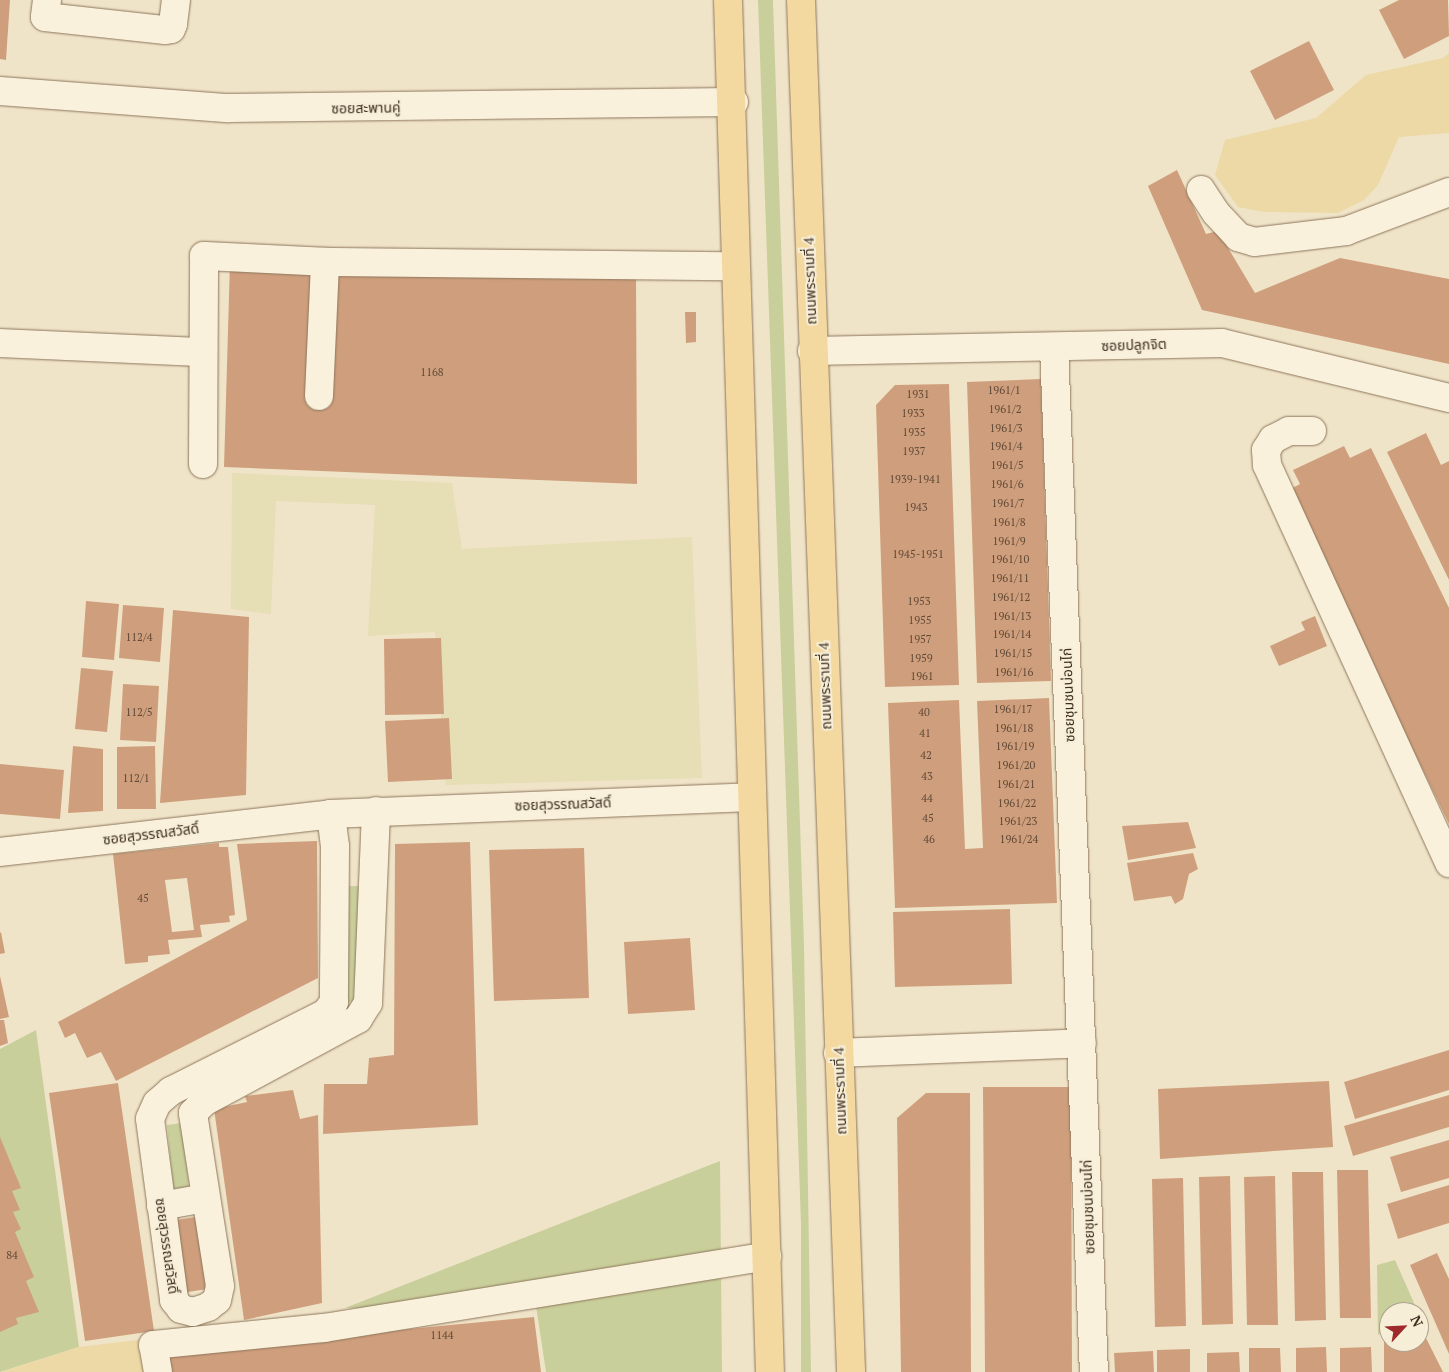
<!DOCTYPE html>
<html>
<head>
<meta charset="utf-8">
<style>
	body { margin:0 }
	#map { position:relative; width:1449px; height:1372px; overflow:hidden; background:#f0e4c8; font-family:"PT Serif","Noto Sans Thai",serif }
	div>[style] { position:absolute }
	.farmland>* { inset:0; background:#e6deb5 }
	.green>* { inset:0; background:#c9cf9b }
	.sand>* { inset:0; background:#ecd9a5 }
	.building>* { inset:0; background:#cf9f7d }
	.roads { filter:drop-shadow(0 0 1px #8d765c) drop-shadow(0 0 1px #8d765c) }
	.minor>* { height:28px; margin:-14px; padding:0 14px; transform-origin:14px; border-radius:14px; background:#faf1dc }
	.major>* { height:28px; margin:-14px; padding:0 14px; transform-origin:14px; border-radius:14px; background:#f3d9a0 }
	span { translate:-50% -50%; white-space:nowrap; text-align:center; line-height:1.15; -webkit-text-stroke:4px #f7eed8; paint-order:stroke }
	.number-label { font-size:11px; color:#624a37 }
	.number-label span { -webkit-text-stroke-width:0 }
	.street-label { font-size:14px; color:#3d2e20 }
	.north { position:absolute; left:1379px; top:1302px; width:50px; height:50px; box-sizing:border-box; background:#f7eed8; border:1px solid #ada18e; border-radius:50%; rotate:65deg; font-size:14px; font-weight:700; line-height:20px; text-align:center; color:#3d2e20 }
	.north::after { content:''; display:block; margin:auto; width:18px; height:22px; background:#9e2a2b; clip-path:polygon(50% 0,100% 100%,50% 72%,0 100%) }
</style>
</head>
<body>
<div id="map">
	<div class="farmland">
		<div style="clip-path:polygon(232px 473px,452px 483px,462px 549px,692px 537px,702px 778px,446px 785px,435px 632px,368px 636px,375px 505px,276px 501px,271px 614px,231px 609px)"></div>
	</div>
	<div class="green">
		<div style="clip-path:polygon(758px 0,773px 0,804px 945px,811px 1372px,801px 1372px,801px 1224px)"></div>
		<div style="clip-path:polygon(343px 886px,362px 886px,363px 1002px,343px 1002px)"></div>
		<div style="clip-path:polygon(36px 1030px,79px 1347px,0 1372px,0 1049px)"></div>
		<div style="clip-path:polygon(182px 1123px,189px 1187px,173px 1189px,167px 1125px)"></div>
		<div style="clip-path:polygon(720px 1161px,722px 1372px,546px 1372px,536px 1306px,345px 1308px)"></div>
		<div style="clip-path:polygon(1395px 1260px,1418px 1312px,1389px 1312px,1389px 1330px,1378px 1335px,1377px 1265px)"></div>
	</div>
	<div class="sand">
		<div style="clip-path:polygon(1449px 53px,1449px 133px,1399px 137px,1378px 185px,1364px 200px,1338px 213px,1264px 212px,1238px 207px,1215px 175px,1225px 140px,1316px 118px,1366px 75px,1443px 58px)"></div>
		<div style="clip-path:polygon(146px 1339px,149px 1372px,1px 1372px,79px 1347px)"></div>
	</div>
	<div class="building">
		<div style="clip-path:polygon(0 0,10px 0,6px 60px,0 59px)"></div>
		<div style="clip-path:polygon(1399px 0,1448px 0,1449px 36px,1404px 59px,1379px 10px)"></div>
		<div style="clip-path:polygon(1309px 41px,1334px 90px,1275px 120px,1250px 71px)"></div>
		<div style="clip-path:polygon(1177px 170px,1206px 234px,1218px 231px,1255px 293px,1340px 258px,1449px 279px,1449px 364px,1202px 310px,1148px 186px)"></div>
		<div style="clip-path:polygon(230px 262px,636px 276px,637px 484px,224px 467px)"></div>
		<div style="clip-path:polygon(685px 312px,696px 312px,696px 342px,686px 343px)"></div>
		<div style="clip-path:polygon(1041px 379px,1051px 681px,977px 683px,967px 382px)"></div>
		<div style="clip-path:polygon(949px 384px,959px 685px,885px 687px,876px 405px,895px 385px)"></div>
		<div style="clip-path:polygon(1426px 433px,1441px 465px,1449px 461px,1449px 580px,1387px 452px)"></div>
		<div style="clip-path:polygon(1344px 446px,1350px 458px,1371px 448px,1449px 608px,1449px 824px,1287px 491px,1300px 484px,1293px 470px)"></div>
		<div style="clip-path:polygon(86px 601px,119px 604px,114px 660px,82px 657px)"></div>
		<div style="clip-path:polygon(123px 605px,164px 608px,160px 662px,119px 658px)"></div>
		<div style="clip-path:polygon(173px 610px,249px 617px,246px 795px,160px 803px)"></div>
		<div style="clip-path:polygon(1315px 616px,1327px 646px,1279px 666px,1270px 646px,1305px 630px,1301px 622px)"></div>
		<div style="clip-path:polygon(441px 638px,444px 714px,385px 715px,384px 639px)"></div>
		<div style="clip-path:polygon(81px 668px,113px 671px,107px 732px,75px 729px)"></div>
		<div style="clip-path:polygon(123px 684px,159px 686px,156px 742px,120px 740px)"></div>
		<div style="clip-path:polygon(1049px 698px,1057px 903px,895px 908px,888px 703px,959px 700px,965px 849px,983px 848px,977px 701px)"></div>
		<div style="clip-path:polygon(449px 718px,452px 779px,388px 782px,385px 721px)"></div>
		<div style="clip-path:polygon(73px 746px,103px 749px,103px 811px,68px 813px)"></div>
		<div style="clip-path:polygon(155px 746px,156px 809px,117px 809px,117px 747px)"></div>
		<div style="clip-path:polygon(0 764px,64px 770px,60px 819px,0 814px)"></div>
		<div style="clip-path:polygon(1188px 822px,1196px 848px,1128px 860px,1122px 826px)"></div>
		<div style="clip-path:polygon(317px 841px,318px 978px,116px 1081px,101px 1052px,87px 1058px,75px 1033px,65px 1038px,58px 1022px,247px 920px,237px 844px)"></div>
		<div style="clip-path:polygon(470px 842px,478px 1125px,323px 1134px,324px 1084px,367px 1084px,369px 1058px,394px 1055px,395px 844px)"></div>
		<div style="clip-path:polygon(evenodd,219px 843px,219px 847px,228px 847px,235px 915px,229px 916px,230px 922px,200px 925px,202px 937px,168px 940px,170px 954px,148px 956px,148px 962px,125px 964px,113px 854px,219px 843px,187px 878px,194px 930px,172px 932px,165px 880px,187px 878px)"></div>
		<div style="clip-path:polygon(584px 848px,589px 998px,494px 1001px,489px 850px)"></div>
		<div style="clip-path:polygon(1193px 853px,1198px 869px,1189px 874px,1183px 899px,1175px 904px,1171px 896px,1134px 901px,1127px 863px)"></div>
		<div style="clip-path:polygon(1010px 909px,1012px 984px,895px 987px,893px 912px)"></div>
		<div style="clip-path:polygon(1px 932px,5px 953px,0 954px,0 933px)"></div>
		<div style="clip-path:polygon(690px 938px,695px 1010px,628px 1014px,624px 942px)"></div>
		<div style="clip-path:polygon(0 976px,9px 1017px,0 1019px)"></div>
		<div style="clip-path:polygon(0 1020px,4px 1020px,8px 1043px,0 1046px)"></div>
		<div style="clip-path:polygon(1449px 1050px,1449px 1090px,1355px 1119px,1344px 1082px)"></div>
		<div style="clip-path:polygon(1329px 1081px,1333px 1147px,1160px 1159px,1158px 1089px)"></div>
		<div style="clip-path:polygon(118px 1083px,154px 1331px,85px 1341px,49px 1093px)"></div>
		<div style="clip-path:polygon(983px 1087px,1071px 1087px,1072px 1372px,985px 1372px)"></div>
		<div style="clip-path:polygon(293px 1090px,300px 1119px,318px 1115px,322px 1303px,244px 1320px,214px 1109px,247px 1102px,245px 1096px)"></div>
		<div style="clip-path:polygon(926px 1093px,970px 1093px,971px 1372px,901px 1372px,897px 1118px)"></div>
		<div style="clip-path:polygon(1449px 1095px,1449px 1127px,1353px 1156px,1344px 1126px)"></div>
		<div style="clip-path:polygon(0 1137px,21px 1188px,12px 1191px,20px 1210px,13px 1212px,21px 1229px,15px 1232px,34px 1277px,26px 1281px,39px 1312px,16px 1318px,18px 1324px,0 1332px)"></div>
		<div style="clip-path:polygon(1449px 1140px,1449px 1178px,1401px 1192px,1390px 1157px)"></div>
		<div style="clip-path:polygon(1337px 1170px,1368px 1170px,1371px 1318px,1340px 1318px)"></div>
		<div style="clip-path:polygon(1292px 1172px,1323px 1172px,1326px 1320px,1295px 1321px)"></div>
		<div style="clip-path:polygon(1230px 1176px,1233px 1324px,1202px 1325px,1199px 1177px)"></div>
		<div style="clip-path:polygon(1275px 1176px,1278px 1325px,1247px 1325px,1244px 1177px)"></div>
		<div style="clip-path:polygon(1183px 1178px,1186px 1326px,1155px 1327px,1152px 1179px)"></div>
		<div style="clip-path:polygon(1449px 1185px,1449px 1223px,1398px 1239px,1387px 1204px)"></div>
		<div style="clip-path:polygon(201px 1216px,213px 1288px,182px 1293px,170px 1221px)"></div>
		<div style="clip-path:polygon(1437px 1253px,1449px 1279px,1449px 1354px,1410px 1265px)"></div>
		<div style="clip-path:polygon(534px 1317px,541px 1372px,166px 1372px,160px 1353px)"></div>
		<div style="clip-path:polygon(1419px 1324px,1443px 1372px,1384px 1372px,1384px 1334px,1389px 1331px,1389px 1342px,1419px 1342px)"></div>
		<div style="clip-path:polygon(1326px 1347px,1327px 1372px,1296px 1372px,1296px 1348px)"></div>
		<div style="clip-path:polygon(1371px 1347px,1372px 1372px,1340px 1372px,1340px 1348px)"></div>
		<div style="clip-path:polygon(1249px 1348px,1280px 1348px,1281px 1372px,1249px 1372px)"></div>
		<div style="clip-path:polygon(1190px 1349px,1190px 1372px,1157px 1372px,1157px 1350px)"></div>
		<div style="clip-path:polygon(1153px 1351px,1154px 1372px,1115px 1372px,1114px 1353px)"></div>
		<div style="clip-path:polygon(1239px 1352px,1240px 1372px,1207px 1372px,1207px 1353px)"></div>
	</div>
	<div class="roads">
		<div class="minor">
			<div style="left:47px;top:0;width:17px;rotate:97deg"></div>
			<div style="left:45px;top:17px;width:121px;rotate:6.2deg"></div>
			<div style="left:165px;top:30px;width:6px;rotate:-9deg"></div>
			<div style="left:171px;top:29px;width:5px;rotate:-68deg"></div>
			<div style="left:173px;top:24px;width:24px;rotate:-83deg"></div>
			<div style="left:0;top:91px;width:229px;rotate:4.3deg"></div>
			<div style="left:228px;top:108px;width:506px;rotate:-0.68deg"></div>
			<div style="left:1201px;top:190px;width:27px;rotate:57deg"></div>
			<div style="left:1216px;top:213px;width:33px;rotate:47deg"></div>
			<div style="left:1238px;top:237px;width:17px;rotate:17deg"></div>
			<div style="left:1254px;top:242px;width:93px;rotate:-6.8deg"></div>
			<div style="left:1346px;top:231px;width:110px;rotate:-20.7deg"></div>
			<div style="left:0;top:343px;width:202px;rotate:2.6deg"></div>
			<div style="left:1054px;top:347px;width:1026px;rotate:87.77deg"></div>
			<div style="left:812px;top:351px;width:410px;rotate:-1.1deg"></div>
			<div style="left:1222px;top:343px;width:234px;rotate:13.6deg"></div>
			<div style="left:319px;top:396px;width:134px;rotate:-87.4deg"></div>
			<div style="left:325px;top:262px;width:410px;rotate:0.6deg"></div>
			<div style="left:1312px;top:431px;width:23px;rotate:180deg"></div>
			<div style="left:1289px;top:431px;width:18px;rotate:153deg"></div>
			<div style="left:1273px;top:439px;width:13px;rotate:122deg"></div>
			<div style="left:1266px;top:450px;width:15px;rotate:86deg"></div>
			<div style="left:1267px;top:465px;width:438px;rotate:65.4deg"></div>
			<div style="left:203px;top:464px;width:208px;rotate:-89.7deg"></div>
			<div style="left:204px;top:256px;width:121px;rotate:2.8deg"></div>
			<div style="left:331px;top:814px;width:32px;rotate:83deg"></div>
			<div style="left:335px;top:846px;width:156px;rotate:90.4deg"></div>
			<div style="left:334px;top:1002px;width:14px;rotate:126deg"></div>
			<div style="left:326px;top:1013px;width:174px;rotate:153.3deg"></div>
			<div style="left:171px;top:1091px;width:18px;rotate:139deg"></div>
			<div style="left:157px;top:1103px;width:17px;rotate:114deg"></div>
			<div style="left:150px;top:1119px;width:183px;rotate:82.4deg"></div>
			<div style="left:174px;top:1300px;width:11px;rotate:52deg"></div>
			<div style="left:181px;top:1309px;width:12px;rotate:14deg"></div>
			<div style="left:193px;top:1312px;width:16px;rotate:-18deg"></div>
			<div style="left:208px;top:1307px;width:11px;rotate:-38deg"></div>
			<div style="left:217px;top:1300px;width:14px;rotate:-78deg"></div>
			<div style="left:220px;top:1286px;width:175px;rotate:-98.9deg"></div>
			<div style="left:193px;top:1113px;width:16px;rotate:-45deg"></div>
			<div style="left:204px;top:1102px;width:175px;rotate:-28.3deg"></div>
			<div style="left:358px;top:1019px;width:19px;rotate:-58deg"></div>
			<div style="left:368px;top:1003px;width:192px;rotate:-87.6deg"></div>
			<div style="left:0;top:852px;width:333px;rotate:-6.5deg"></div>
			<div style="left:331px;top:814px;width:419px;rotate:-2.3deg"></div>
			<div style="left:838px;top:1053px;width:244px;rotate:-2.3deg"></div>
			<div style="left:161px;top:1206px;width:45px;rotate:-10.3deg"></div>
			<div style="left:158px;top:1372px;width:27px;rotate:-100deg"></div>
			<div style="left:153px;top:1345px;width:172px;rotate:-5.7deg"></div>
			<div style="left:324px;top:1328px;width:449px;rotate:-9.2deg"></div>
		</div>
		<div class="major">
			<div style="left:728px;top:0;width:1373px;rotate:88.25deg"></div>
			<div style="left:801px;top:0;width:1373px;rotate:87.91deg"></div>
		</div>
	</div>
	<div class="number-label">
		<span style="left:432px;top:372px">1168</span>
		<span style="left:1004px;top:390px">1961/1</span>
		<span style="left:918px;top:394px">1931</span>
		<span style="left:1005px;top:409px">1961/2</span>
		<span style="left:913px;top:413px">1933</span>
		<span style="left:1006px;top:428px">1961/3</span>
		<span style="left:914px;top:432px">1935</span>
		<span style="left:1006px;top:446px">1961/4</span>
		<span style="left:914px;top:451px">1937</span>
		<span style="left:1007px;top:465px">1961/5</span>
		<span style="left:915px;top:479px">1939-1941</span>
		<span style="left:1007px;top:484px">1961/6</span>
		<span style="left:1008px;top:503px">1961/7</span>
		<span style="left:916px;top:507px">1943</span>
		<span style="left:1009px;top:522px">1961/8</span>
		<span style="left:1009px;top:541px">1961/9</span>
		<span style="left:918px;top:554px">1945-1951</span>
		<span style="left:1010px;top:559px">1961/10</span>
		<span style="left:1010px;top:578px">1961/11</span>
		<span style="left:1011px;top:597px">1961/12</span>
		<span style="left:919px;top:601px">1953</span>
		<span style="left:1012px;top:616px">1961/13</span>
		<span style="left:920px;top:620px">1955</span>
		<span style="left:1012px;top:634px">1961/14</span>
		<span style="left:139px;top:637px">112/4</span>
		<span style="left:920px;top:639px">1957</span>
		<span style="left:1013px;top:653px">1961/15</span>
		<span style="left:921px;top:658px">1959</span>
		<span style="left:1014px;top:672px">1961/16</span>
		<span style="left:922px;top:676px">1961</span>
		<span style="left:1013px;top:709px">1961/17</span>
		<span style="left:139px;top:712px">112/5</span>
		<span style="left:924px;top:712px">40</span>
		<span style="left:1014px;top:728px">1961/18</span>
		<span style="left:925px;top:733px">41</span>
		<span style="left:1015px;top:746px">1961/19</span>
		<span style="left:926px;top:755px">42</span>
		<span style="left:1016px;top:765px">1961/20</span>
		<span style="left:927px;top:776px">43</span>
		<span style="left:136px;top:778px">112/1</span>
		<span style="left:1016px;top:784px">1961/21</span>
		<span style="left:927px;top:798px">44</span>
		<span style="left:1017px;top:803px">1961/22</span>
		<span style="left:928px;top:818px">45</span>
		<span style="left:1018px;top:821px">1961/23</span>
		<span style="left:929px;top:839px">46</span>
		<span style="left:1019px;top:839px">1961/24</span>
		<span style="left:143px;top:898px">45</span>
		<span style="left:12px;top:1255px">84</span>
		<span style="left:442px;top:1335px">1144</span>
	</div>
	<div class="street-label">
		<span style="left:366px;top:108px;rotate:-1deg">ซอยสะพานคู่</span>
		<span style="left:810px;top:281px;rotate:-92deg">ถนนพระรามที่ 4</span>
		<span style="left:1134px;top:345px;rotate:-2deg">ซอยปลูกจิต</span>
		<span style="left:825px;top:686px;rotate:-92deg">ถนนพระรามที่ 4</span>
		<span style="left:1068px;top:695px;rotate:-92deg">ซอยชุมชนบ่อนไก่</span>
		<span style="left:563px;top:804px;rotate:-2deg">ซอยสุวรรณสวัสดิ์</span>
		<span style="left:151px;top:834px;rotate:-7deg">ซอยสุวรรณสวัสดิ์</span>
		<span style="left:840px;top:1091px;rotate:-92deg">ถนนพระรามที่ 4</span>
		<span style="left:1088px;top:1207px;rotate:-92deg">ซอยชุมชนบ่อนไก่</span>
		<span style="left:167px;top:1246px;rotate:82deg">ซอยสุวรรณสวัสดิ์</span>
	</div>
	<div class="north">N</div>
</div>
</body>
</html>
